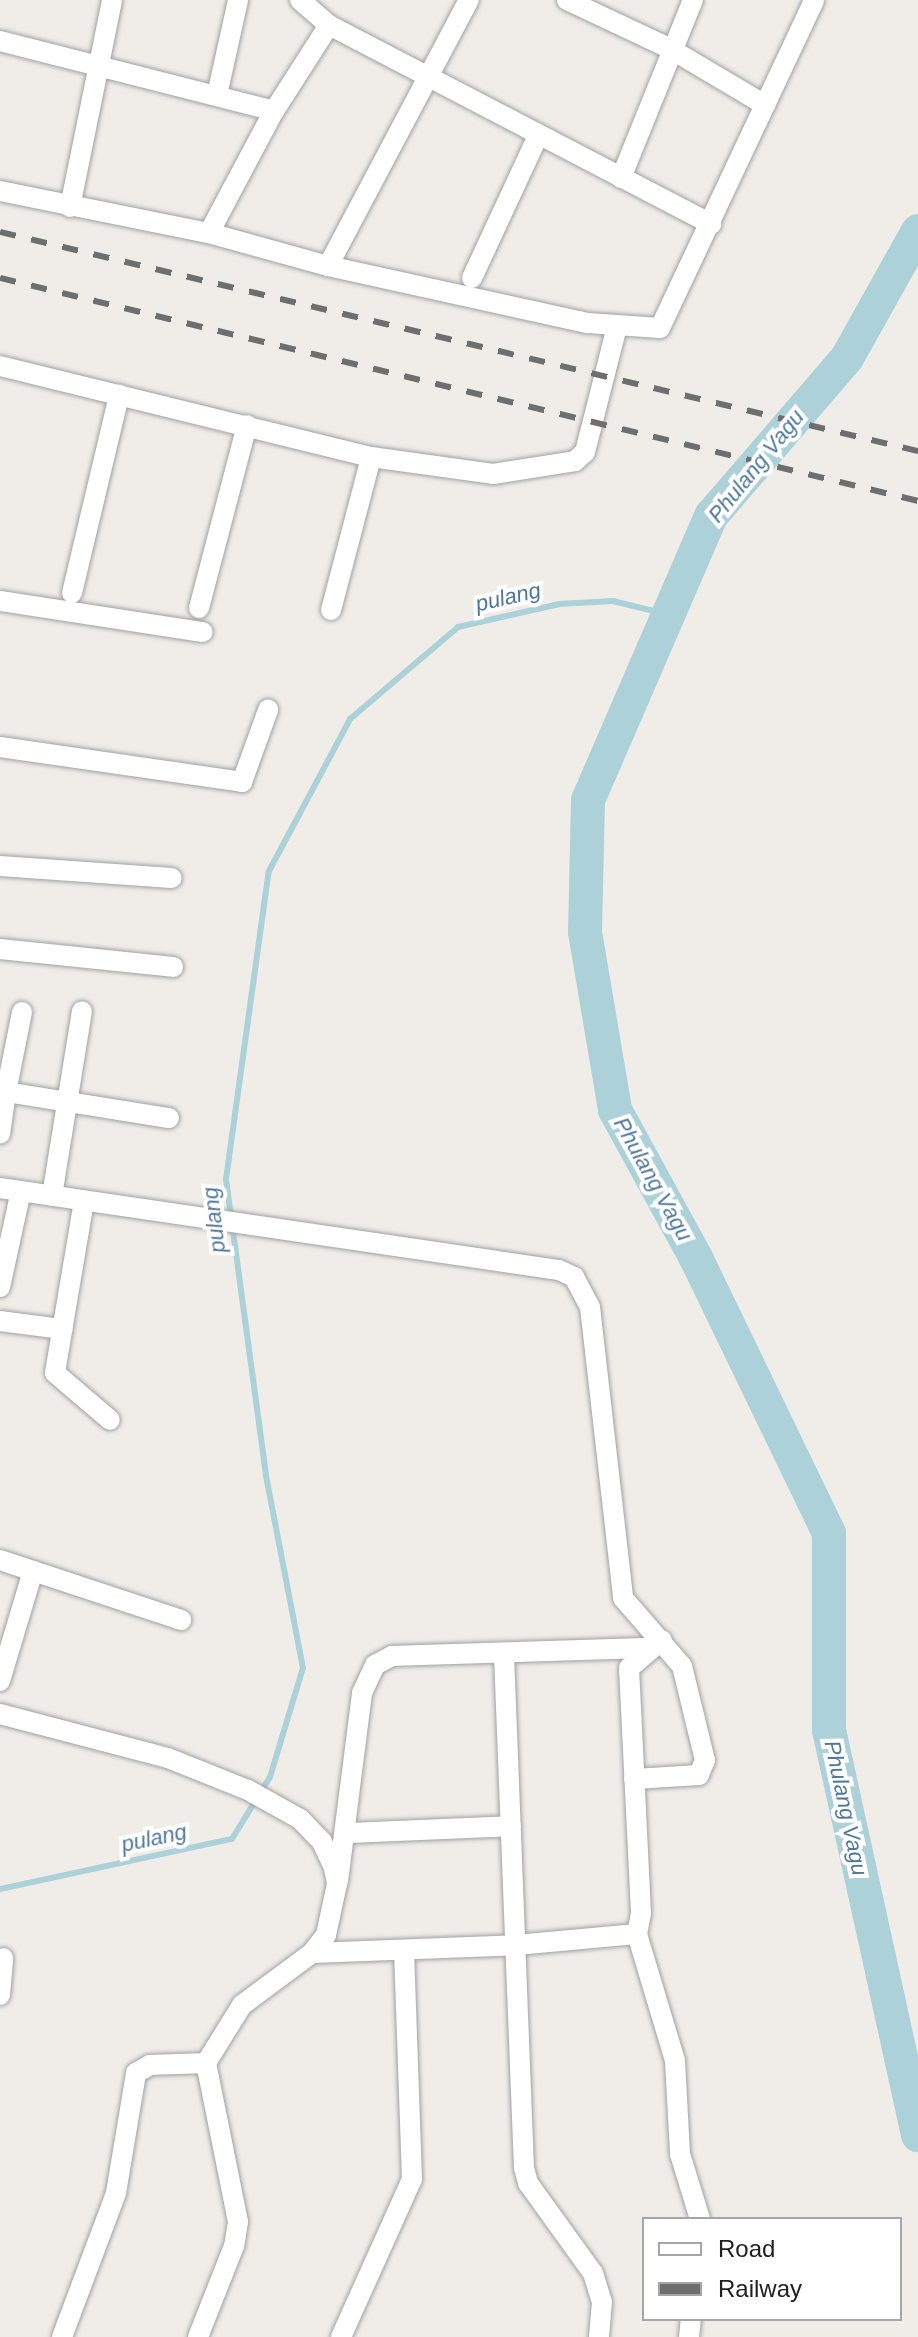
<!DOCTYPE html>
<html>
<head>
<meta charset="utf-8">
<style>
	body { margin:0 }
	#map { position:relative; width:918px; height:2337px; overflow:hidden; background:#f0ede8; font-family:Arial,sans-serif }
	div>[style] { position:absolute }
	.stream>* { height:6px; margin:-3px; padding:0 3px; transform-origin:3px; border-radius:3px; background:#acd1d9 }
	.river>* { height:34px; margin:-17px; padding:0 17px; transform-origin:17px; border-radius:17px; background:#acd1d9 }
	.roads { filter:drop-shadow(0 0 2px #a1a1a1) drop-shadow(0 0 2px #a1a1a1) }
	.minor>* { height:20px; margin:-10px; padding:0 10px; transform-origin:10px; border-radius:10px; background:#fff }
	.rail>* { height:6px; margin-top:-3px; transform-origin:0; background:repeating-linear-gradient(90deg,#6e6e6e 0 16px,transparent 0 32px) }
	span { translate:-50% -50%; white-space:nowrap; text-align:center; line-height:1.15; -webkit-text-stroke:8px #fff; paint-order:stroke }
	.water-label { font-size:22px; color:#4e7799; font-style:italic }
	.legend { position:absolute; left:642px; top:2217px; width:260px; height:104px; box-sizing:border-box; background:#fff; border:2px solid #a6a6a6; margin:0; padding:10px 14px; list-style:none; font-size:24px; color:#202020 }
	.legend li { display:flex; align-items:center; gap:16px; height:40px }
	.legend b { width:40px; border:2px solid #a6a6a6 }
</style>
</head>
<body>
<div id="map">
	<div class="stream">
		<div style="left:0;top:1889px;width:237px;rotate:-12.2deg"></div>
		<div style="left:232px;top:1839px;width:73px;rotate:-58.5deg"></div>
		<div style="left:270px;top:1777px;width:114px;rotate:-73.2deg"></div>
		<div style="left:303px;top:1668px;width:197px;rotate:-100.9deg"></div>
		<div style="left:266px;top:1475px;width:299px;rotate:-97.7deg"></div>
		<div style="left:226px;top:1179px;width:311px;rotate:-82.1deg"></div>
		<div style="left:269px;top:871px;width:172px;rotate:-61.9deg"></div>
		<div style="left:350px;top:719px;width:142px;rotate:-40.4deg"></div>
		<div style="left:458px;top:627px;width:104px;rotate:-12.8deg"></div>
		<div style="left:559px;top:604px;width:54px;rotate:-3.2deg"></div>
		<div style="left:613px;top:601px;width:59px;rotate:13.8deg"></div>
	</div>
	<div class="river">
		<div style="left:918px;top:231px;width:145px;rotate:119.2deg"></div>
		<div style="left:847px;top:358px;width:208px;rotate:130.7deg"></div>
		<div style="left:711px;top:516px;width:309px;rotate:113.4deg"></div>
		<div style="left:588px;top:800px;width:132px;rotate:91.3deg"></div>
		<div style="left:585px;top:932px;width:181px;rotate:80.4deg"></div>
		<div style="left:615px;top:1110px;width:169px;rotate:61.3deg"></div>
		<div style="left:696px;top:1258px;width:305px;rotate:64.2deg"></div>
		<div style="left:829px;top:1533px;width:197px;rotate:90deg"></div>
		<div style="left:829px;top:1730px;width:415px;rotate:77.6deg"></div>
	</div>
	<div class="roads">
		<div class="minor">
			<div style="left:300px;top:0;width:38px;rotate:41deg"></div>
			<div style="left:567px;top:0;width:113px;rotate:25.2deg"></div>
			<div style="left:669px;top:48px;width:112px;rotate:30.7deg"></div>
			<div style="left:0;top:41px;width:283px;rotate:14.3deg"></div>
			<div style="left:274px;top:111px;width:102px;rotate:-57.4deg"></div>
			<div style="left:329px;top:25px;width:431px;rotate:27.5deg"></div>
			<div style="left:217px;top:95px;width:97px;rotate:-77.5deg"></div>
			<div style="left:621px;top:178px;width:192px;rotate:-68deg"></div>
			<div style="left:0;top:191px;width:213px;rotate:11.4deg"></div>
			<div style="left:209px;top:233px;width:123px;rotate:15.5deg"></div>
			<div style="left:328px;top:266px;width:301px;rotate:-62.1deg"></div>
			<div style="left:70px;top:207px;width:211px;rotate:-78.5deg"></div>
			<div style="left:209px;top:233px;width:138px;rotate:-62deg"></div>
			<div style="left:328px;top:266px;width:266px;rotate:12.4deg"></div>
			<div style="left:588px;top:323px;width:72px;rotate:4deg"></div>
			<div style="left:660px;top:328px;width:362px;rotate:-64.8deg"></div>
			<div style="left:472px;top:278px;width:157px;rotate:-65.1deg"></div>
			<div style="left:0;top:366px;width:382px;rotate:13.8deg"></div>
			<div style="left:371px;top:457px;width:123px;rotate:7.9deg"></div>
			<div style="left:493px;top:474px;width:83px;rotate:-9deg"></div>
			<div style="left:575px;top:461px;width:13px;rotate:-42deg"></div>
			<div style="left:585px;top:452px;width:130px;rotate:-75.7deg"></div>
			<div style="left:72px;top:593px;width:204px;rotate:-76.6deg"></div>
			<div style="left:0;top:601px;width:205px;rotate:8.7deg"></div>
			<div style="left:199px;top:608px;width:189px;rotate:-75.3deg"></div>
			<div style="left:331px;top:610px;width:158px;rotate:-75.3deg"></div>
			<div style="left:0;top:747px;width:245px;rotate:8.2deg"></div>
			<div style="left:242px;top:782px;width:77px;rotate:-70.1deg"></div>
			<div style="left:0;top:866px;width:172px;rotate:4deg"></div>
			<div style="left:0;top:949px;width:174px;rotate:5.9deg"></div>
			<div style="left:22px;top:1012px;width:82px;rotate:101.3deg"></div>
			<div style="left:6px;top:1092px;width:165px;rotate:9.1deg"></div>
			<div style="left:0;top:1091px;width:6px;rotate:9deg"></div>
			<div style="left:6px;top:1092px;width:42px;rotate:98.1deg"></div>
			<div style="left:0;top:1188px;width:565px;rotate:8.35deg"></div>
			<div style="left:559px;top:1270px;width:17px;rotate:25deg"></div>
			<div style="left:574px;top:1277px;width:34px;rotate:62deg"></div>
			<div style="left:590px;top:1307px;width:293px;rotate:83.5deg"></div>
			<div style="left:623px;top:1598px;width:90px;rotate:49.1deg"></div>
			<div style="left:682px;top:1666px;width:97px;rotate:76.3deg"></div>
			<div style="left:705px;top:1760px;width:16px;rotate:112deg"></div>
			<div style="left:699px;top:1775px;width:65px;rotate:176.5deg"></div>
			<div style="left:52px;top:1196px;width:187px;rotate:-80.8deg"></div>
			<div style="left:84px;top:1201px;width:174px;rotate:99.6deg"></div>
			<div style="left:55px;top:1373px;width:72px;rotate:40.5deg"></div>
			<div style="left:0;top:1287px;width:98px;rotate:-77.7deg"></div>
			<div style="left:0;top:1321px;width:63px;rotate:7.4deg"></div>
			<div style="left:0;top:1560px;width:191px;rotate:18.3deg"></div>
			<div style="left:504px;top:1655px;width:513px;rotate:87.77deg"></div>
			<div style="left:524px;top:2168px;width:16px;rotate:75deg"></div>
			<div style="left:528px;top:2183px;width:111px;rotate:54.2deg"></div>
			<div style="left:593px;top:2273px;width:30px;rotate:73deg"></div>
			<div style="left:602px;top:2302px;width:35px;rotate:95deg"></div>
			<div style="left:0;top:1681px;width:115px;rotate:-73.3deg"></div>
			<div style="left:0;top:1714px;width:174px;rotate:14.7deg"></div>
			<div style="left:168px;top:1758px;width:86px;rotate:21.8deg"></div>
			<div style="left:248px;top:1790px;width:60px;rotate:29.1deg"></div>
			<div style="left:300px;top:1819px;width:32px;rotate:46deg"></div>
			<div style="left:322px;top:1842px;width:29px;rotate:65deg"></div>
			<div style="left:334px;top:1868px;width:16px;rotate:79deg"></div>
			<div style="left:337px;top:1884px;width:52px;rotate:102.2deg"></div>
			<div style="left:326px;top:1935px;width:23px;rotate:128deg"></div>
			<div style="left:312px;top:1953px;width:87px;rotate:143.4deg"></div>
			<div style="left:242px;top:2005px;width:68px;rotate:121.8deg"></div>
			<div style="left:206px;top:2063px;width:162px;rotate:78.6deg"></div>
			<div style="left:238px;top:2222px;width:24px;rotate:99deg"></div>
			<div style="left:234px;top:2246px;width:98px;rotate:111.6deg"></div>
			<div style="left:347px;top:1833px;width:164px;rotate:-2.4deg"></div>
			<div style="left:338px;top:1881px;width:190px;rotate:-82.7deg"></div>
			<div style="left:362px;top:1693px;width:31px;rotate:-65deg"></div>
			<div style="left:375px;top:1665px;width:19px;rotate:-28deg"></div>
			<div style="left:392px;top:1656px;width:258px;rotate:-1.8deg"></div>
			<div style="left:637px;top:1934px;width:133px;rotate:73.3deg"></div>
			<div style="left:675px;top:2061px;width:93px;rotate:86.9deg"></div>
			<div style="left:680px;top:2154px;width:68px;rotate:72.9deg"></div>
			<div style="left:312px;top:1953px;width:204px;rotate:-2.2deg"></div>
			<div style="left:516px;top:1945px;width:121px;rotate:-5.2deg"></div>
			<div style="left:637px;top:1934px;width:21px;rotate:-79deg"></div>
			<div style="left:641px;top:1913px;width:245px;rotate:-92.8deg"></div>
			<div style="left:629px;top:1668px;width:43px;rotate:-40.3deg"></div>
			<div style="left:0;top:1995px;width:37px;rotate:-85deg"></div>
			<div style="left:62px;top:2337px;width:154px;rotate:-69.4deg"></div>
			<div style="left:116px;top:2193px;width:122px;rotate:-80.5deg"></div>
			<div style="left:136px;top:2073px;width:16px;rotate:-30deg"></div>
			<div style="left:150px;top:2065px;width:56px;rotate:-2deg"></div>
			<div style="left:341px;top:2337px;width:173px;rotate:-65.8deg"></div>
			<div style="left:412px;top:2179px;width:228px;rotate:-92deg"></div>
			<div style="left:689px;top:2337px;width:18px;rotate:-84deg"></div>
		</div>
	</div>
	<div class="rail">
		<div style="left:0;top:232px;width:944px;rotate:13.42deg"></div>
		<div style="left:0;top:278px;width:945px;rotate:13.65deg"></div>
	</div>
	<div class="water-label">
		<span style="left:756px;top:466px;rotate:-51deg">Phulang Vagu</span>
		<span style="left:508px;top:597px;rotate:-13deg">pulang</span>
		<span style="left:653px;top:1179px;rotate:61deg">Phulang Vagu</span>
		<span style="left:214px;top:1220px;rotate:-97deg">pulang</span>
		<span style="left:846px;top:1808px;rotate:78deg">Phulang Vagu</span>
		<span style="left:154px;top:1838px;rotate:-12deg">pulang</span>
	</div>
	<ul class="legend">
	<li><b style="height:10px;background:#fff"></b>Road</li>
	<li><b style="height:10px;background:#6e6e6e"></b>Railway</li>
	</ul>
</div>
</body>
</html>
